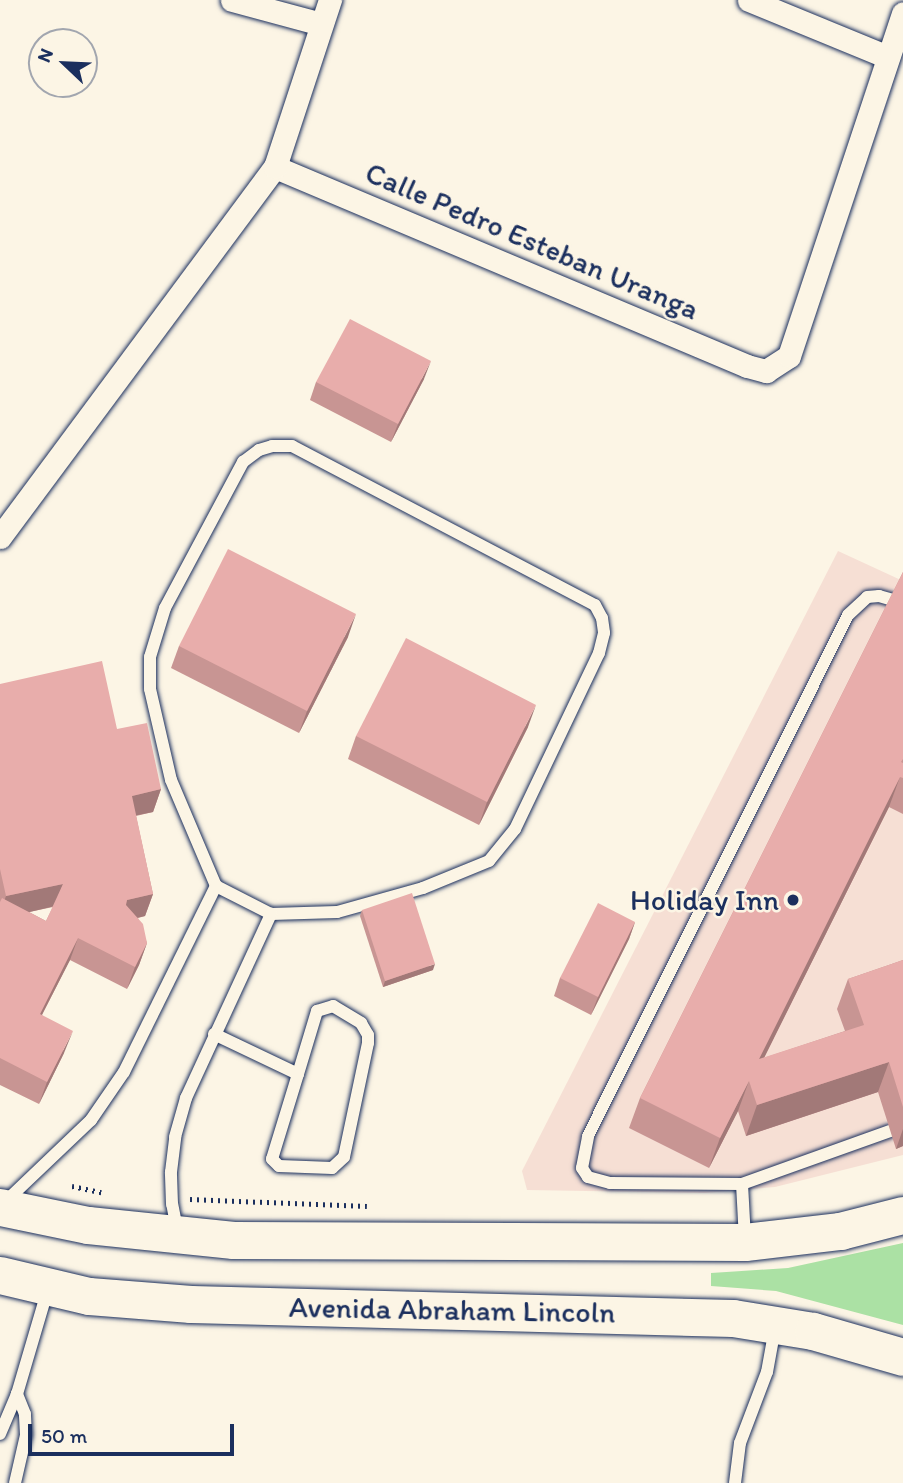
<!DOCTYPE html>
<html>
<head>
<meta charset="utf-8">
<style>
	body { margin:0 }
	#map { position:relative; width:903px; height:1483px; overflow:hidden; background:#fcf5e5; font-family:Itim,sans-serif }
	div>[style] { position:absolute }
	.built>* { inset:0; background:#f6dfd4 }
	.green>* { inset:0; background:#abe1a4 }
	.path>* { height:4.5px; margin-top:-2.25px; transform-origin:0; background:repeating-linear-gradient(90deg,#1b2f5e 0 2px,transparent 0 7px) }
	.roads { filter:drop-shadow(0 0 2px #1b2f5e) drop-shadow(0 0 2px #1b2f5e) }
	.service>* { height:12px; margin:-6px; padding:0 6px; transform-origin:6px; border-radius:6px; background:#fcf5e5 }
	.minor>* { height:23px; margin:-11.5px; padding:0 11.5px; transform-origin:11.5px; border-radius:11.5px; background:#fcf5e5 }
	.primary>* { height:37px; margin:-18.5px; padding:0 18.5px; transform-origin:18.5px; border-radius:18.5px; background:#fcf5e5 }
	.wall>* { inset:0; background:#c89593 }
	.shaded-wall>* { inset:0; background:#a27978 }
	.building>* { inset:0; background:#e8adab }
	.dots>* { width:19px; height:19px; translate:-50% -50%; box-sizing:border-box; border:4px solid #fcf5e5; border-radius:50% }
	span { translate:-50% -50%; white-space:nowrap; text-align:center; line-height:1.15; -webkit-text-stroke:5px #fcf5e5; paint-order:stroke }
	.street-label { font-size:30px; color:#1b2f5e }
	.poi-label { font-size:30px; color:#1b2f5e }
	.right { translate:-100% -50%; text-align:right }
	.north { position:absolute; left:28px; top:28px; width:70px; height:70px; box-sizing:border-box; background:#fcf5e5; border:2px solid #a2a6af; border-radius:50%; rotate:293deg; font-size:19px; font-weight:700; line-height:28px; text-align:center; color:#1b2f5e }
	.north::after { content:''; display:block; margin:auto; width:24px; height:32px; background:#1b2f5e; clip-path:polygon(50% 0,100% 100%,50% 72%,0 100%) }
	.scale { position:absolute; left:28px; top:1424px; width:206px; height:32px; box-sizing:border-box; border:4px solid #1b2f5e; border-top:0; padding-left:9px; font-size:21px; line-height:24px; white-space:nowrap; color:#1b2f5e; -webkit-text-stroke:5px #fcf5e5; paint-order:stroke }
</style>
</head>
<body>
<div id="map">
	<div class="built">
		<div style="clip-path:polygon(838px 551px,903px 581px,903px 1155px,775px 1187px,705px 1193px,527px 1190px,522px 1171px)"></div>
	</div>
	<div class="green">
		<div style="clip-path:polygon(903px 1243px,903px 1325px,776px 1291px,711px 1286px,711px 1273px,788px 1268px)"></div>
	</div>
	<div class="path">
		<div style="left:72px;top:1186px;width:30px;rotate:12deg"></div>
		<div style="left:190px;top:1199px;width:177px;rotate:2.3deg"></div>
	</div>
	<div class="roads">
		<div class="service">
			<div style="left:272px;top:446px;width:20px"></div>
			<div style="left:292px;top:446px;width:342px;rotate:27.7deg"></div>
			<div style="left:595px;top:605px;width:15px;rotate:62deg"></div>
			<div style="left:602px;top:618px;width:15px;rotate:82deg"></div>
			<div style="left:604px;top:633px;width:21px;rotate:104deg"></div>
			<div style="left:599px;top:653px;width:195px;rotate:115.5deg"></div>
			<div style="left:515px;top:829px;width:41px;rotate:129.1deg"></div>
			<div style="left:489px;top:861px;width:71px;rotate:157.8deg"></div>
			<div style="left:423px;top:888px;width:89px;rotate:164.4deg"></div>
			<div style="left:337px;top:912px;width:66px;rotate:178.3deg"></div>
			<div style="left:271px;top:914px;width:62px;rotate:-153deg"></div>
			<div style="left:216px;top:886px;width:115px;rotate:-113deg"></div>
			<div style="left:171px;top:780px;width:93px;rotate:-103deg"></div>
			<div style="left:150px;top:689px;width:32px;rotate:-90deg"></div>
			<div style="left:150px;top:657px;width:51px;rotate:-73deg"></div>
			<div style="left:165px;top:608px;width:166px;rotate:-61.9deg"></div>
			<div style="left:243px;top:462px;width:20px;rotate:-37deg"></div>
			<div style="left:259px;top:450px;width:14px;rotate:-17deg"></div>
			<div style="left:214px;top:1034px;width:93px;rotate:25.5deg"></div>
			<div style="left:298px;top:1074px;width:66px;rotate:-73.2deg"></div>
			<div style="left:317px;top:1011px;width:17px;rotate:-17deg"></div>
			<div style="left:333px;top:1006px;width:33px;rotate:31deg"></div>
			<div style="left:361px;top:1023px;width:14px;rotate:60deg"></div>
			<div style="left:368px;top:1035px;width:8px;rotate:90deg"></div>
			<div style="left:368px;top:1043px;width:116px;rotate:101.9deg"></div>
			<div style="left:344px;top:1157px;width:16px;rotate:137deg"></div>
			<div style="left:332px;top:1168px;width:53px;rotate:-177.8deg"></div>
			<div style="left:279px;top:1166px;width:10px;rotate:-135deg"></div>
			<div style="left:272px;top:1159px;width:89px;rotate:-73deg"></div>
			<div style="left:890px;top:1131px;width:157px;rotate:160.3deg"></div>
			<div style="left:742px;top:1184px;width:132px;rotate:-179.6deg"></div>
			<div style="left:610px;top:1183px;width:23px;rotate:-165deg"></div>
			<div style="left:588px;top:1177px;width:11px;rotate:-124deg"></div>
			<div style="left:582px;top:1168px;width:33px;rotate:-79deg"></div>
			<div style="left:588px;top:1136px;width:582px;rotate:-63.48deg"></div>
			<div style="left:848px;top:615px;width:26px;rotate:-43deg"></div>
			<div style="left:867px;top:597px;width:12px;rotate:-5deg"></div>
			<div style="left:879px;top:596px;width:25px;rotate:16deg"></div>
			<div style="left:742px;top:1184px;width:55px;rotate:86.9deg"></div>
			<div style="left:5px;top:1202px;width:119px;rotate:-43.6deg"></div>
			<div style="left:91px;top:1120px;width:58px;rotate:-55.5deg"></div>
			<div style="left:124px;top:1072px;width:208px;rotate:-63.7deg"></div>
			<div style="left:177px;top:1229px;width:25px;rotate:-101deg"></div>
			<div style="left:172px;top:1204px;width:32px;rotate:-92deg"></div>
			<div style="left:171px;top:1172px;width:35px;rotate:-83deg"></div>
			<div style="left:175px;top:1137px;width:41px;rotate:-74.2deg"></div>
			<div style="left:186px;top:1098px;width:203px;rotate:-65.2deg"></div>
			<div style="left:0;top:1434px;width:43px;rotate:-67deg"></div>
			<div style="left:17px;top:1394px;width:109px;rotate:-73.6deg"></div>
			<div style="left:15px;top:1483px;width:49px;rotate:-77.1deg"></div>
			<div style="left:26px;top:1435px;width:21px;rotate:-93deg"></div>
			<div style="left:25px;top:1414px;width:22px;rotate:-112deg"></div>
			<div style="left:735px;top:1483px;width:40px;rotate:-82.9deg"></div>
			<div style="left:740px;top:1443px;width:76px;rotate:-69.2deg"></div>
			<div style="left:767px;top:1372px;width:45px;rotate:-79.7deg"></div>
		</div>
		<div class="minor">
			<div style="left:232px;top:0;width:92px;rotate:15.1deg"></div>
			<div style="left:749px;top:0;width:150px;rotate:22.3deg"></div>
			<div style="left:275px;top:167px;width:512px;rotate:22.86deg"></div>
			<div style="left:747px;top:366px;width:20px;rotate:15deg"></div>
			<div style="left:766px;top:371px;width:27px;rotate:-33deg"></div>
			<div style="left:789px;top:356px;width:361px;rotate:-71.6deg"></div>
			<div style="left:0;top:537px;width:461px;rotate:-53.4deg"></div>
			<div style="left:275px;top:167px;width:176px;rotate:-71.8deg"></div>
		</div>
		<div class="primary">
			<div style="left:0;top:1207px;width:90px;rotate:11.6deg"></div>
			<div style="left:88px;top:1225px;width:146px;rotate:5.9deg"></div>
			<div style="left:233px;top:1240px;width:512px;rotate:0.22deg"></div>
			<div style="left:745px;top:1242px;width:96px;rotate:-6.6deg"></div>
			<div style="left:840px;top:1231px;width:65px;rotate:-14.3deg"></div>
			<div style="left:0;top:1275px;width:91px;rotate:13.3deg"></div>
			<div style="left:89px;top:1296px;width:102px;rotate:4.5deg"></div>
			<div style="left:191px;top:1304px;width:542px;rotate:1.48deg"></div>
			<div style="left:733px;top:1318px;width:81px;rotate:9.2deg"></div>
			<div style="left:813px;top:1331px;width:94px;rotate:16.1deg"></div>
		</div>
	</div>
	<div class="wall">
		<div style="clip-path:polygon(424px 379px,391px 442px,310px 400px,316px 382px)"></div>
		<div style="clip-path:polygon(903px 572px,903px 814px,889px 807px,764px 1058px,845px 1031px,837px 1009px,848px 979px,903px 960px,903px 1146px,896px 1149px,878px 1092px,746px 1136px,738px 1111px,709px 1168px,629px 1128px,640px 1098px)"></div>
		<div style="clip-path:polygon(348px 637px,299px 733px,171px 668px,179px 646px)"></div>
		<div style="clip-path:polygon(evenodd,0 684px,117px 729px,161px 789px,153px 812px,136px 816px,153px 894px,145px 916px,138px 918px,147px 943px,139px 965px,127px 989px,70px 960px,42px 1015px,64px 1053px,39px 1104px,0 1085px,0 684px,53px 907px,46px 921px,29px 912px,53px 907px)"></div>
		<div style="clip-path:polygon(528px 727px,479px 825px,348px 759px,356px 736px)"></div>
		<div style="clip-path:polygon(362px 910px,433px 970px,383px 987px,360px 916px)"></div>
		<div style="clip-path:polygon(635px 922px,629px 939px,591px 1015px,554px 996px,560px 978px)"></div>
	</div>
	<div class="shaded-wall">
		<div style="clip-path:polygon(431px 361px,424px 379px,391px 442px,398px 424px)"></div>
		<div style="clip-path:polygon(356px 614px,348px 637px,299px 733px,307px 711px)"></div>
		<div style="clip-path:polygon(536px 705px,528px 727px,479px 825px,487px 802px)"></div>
		<div style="clip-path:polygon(900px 777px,889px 807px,750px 1086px,759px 1059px)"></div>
		<div style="clip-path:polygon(161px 789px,153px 812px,123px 818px,132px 796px)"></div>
		<div style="clip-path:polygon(63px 884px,55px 906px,0 919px,0 913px,6px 896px)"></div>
		<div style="clip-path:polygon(153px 894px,145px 916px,119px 922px,127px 900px)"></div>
		<div style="clip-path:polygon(635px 922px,629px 939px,591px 1015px,598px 997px)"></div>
		<div style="clip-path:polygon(78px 938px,70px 960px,31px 1036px,40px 1014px)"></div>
		<div style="clip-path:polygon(147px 943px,139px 965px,127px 989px,135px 967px)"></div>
		<div style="clip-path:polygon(435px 964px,433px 970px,383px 987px,385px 981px)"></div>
		<div style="clip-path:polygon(73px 1031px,64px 1053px,39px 1104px,47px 1082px)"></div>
		<div style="clip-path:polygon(889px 1062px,878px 1092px,746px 1136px,757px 1105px)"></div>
		<div style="clip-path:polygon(749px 1081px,738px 1111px,709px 1168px,720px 1138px)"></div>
		<div style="clip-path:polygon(903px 1129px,903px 1146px,896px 1149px)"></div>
	</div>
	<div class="building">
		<div style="clip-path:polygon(350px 319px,431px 361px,398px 424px,316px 382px)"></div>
		<div style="clip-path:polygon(228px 549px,356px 614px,307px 711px,179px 646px)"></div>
		<div style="clip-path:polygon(903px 572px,903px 759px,901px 762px,903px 763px,903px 778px,900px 777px,759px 1059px,864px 1025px,848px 979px,903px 960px,903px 1107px,889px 1062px,757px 1105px,749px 1081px,720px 1138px,640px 1098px)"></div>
		<div style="clip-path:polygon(406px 638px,536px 705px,487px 802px,356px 736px)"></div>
		<div style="clip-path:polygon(102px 661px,117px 729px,147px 723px,161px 789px,132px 796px,153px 894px,127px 900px,126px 905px,143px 924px,147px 943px,135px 967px,78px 938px,40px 1014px,73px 1031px,47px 1082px,0 1058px,0 902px,2px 898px,46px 921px,63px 884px,6px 896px,0 869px,0 684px)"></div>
		<div style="clip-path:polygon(412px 893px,435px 964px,385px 981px,362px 910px)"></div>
		<div style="clip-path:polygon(598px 903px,635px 922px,598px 997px,560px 978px)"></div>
	</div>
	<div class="dots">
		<div style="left:793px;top:900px;background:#1b2f5e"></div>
	</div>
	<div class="street-label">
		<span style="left:532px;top:241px;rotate:23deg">Calle Pedro Esteban Uranga</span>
		<span style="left:452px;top:1310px;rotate:1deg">Avenida Abraham Lincoln</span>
	</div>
	<div class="poi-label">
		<span class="right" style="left:779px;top:900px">Holiday Inn</span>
	</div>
	<div class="north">N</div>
	<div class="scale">50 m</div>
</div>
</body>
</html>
